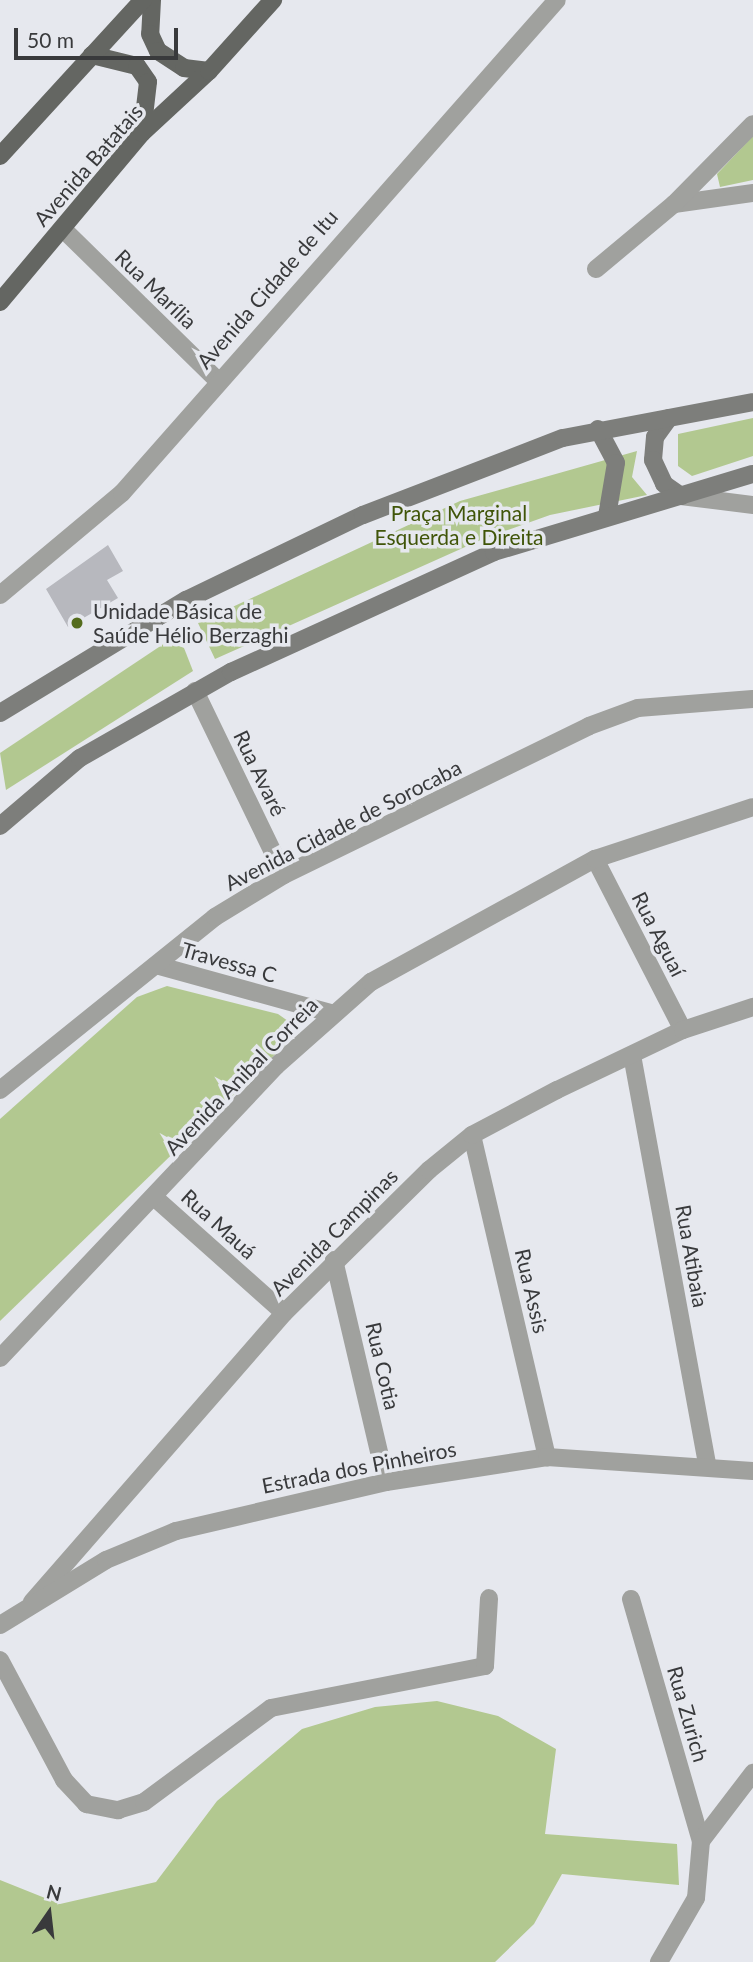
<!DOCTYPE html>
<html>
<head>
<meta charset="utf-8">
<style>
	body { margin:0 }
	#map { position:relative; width:753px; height:1962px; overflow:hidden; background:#e6e8ee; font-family:Lato,sans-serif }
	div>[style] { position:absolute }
	.green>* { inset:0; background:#b2c890 }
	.building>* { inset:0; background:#b7b8be }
	.street>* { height:18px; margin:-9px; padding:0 9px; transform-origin:9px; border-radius:9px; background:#a0a19e }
	.secondary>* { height:18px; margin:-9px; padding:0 9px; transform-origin:9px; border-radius:9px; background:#7d7e7b }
	.primary>* { height:18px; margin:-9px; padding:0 9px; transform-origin:9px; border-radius:9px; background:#646662 }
	.dots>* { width:19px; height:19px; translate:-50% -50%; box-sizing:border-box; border:4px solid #e6e8ee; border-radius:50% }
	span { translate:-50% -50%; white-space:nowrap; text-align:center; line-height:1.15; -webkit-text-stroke:7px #e6e8ee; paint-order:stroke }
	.street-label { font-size:21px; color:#393a3c }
	.park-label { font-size:21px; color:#405509 }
	.poi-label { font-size:21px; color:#393a3c }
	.left { translate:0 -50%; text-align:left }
	.north { position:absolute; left:14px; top:1878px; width:70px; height:70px; -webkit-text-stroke:5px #e6e8ee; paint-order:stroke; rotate:14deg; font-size:19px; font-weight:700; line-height:28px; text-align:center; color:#393a3c }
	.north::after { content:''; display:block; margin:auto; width:24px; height:32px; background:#393a3c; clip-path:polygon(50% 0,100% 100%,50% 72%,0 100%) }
	.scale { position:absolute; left:14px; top:28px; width:164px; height:32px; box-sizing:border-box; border:4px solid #393a3c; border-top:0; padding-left:9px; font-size:21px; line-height:24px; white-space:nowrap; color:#393a3c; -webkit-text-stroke:5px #e6e8ee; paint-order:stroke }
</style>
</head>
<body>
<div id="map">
	<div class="green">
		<div style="clip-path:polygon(753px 136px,753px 180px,720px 187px,717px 174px)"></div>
		<div style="clip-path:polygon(753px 418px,753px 456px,692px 476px,678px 466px,678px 434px)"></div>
		<div style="clip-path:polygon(637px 451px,632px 477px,647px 495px,550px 515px,483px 539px,215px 659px,198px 623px,460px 501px)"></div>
		<div style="clip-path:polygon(168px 641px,184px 648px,193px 671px,6px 790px,0 753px)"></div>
		<div style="clip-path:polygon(167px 986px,278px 1014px,288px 1021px,291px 1039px,0 1321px,0 1119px,137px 997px)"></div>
		<div style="clip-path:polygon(437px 1701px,498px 1716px,556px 1749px,545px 1834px,677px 1844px,679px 1885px,562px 1874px,534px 1924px,495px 1962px,0 1962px,0 1880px,60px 1904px,156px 1882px,217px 1801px,302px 1729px,375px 1707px)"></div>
	</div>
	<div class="building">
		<div style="clip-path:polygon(108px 545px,123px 571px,107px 580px,118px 598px,68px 627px,46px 589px)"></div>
	</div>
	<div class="street">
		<div style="left:674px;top:204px;width:80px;rotate:-7.9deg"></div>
		<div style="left:64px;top:230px;width:214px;rotate:44.4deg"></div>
		<div style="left:596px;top:269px;width:102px;rotate:-39.8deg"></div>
		<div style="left:674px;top:204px;width:112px;rotate:-45.4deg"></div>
		<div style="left:681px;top:496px;width:73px;rotate:7.1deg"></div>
		<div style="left:0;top:595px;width:159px;rotate:-39.9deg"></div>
		<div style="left:122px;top:493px;width:657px;rotate:-48.58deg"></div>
		<div style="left:195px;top:691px;width:204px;rotate:64.2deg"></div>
		<div style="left:595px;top:859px;width:192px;rotate:62.8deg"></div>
		<div style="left:156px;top:965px;width:180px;rotate:15.4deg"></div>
		<div style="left:632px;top:1055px;width:417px;rotate:79.6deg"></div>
		<div style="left:0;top:1090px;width:276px;rotate:-38.8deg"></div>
		<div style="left:215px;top:917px;width:81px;rotate:-31.3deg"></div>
		<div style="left:284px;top:875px;width:339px;rotate:-26deg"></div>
		<div style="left:589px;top:726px;width:52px;rotate:-20.2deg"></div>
		<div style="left:638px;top:708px;width:115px;rotate:-4.5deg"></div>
		<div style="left:472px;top:1135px;width:331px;rotate:76.9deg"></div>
		<div style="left:154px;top:1197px;width:174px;rotate:41.7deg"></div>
		<div style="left:334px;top:1260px;width:228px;rotate:76.8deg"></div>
		<div style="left:0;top:1358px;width:402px;rotate:-46.6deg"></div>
		<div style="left:276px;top:1066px;width:127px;rotate:-41.5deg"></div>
		<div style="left:371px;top:982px;width:256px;rotate:-28.8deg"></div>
		<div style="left:595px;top:859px;width:166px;rotate:-18.2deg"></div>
		<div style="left:631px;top:1599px;width:252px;rotate:73.9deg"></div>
		<div style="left:32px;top:1602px;width:383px;rotate:-48.9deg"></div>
		<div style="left:284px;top:1313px;width:204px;rotate:-44.6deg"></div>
		<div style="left:429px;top:1170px;width:55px;rotate:-39.1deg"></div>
		<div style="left:472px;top:1135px;width:96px;rotate:-27.9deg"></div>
		<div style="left:557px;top:1090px;width:140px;rotate:-25.5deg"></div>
		<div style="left:683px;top:1030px;width:74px;rotate:-18.2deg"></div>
		<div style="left:0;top:1625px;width:124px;rotate:-31.5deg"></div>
		<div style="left:106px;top:1560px;width:76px;rotate:-22.5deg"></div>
		<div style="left:176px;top:1531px;width:216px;rotate:-13.1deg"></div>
		<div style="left:386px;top:1482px;width:163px;rotate:-8.8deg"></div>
		<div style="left:547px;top:1457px;width:206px;rotate:3.9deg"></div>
		<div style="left:0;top:1660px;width:136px;rotate:61.9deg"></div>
		<div style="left:64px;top:1780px;width:33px;rotate:47deg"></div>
		<div style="left:86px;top:1804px;width:33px;rotate:11deg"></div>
		<div style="left:118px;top:1810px;width:27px;rotate:-17deg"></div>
		<div style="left:144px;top:1802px;width:158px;rotate:-36.5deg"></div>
		<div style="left:271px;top:1708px;width:218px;rotate:-11.1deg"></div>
		<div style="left:485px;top:1666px;width:68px;rotate:-86.6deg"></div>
		<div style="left:659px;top:1962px;width:74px;rotate:-60deg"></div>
		<div style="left:696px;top:1898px;width:57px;rotate:-85deg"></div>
		<div style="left:701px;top:1841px;width:86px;rotate:-52.6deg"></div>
	</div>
	<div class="secondary">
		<div style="left:669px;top:418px;width:24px;rotate:126deg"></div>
		<div style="left:655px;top:437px;width:23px;rotate:95deg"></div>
		<div style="left:653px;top:460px;width:26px;rotate:65deg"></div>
		<div style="left:664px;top:484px;width:21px;rotate:35deg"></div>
		<div style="left:598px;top:429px;width:38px;rotate:62deg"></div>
		<div style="left:616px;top:463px;width:54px;rotate:99.6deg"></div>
		<div style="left:0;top:713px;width:218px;rotate:-31.3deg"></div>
		<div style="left:186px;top:600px;width:196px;rotate:-25.7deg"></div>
		<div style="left:363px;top:515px;width:214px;rotate:-21.1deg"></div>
		<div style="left:563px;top:438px;width:193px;rotate:-10.7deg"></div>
		<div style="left:0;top:826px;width:105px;rotate:-40.4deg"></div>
		<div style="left:80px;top:758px;width:174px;rotate:-29.7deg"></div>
		<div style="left:231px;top:672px;width:289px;rotate:-24.5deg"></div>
		<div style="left:494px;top:552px;width:270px;rotate:-16.8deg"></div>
	</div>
	<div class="primary">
		<div style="left:152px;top:0;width:34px;rotate:93deg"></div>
		<div style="left:150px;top:34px;width:19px;rotate:65deg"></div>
		<div style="left:158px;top:51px;width:31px;rotate:33deg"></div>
		<div style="left:184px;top:68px;width:25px;rotate:7deg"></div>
		<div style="left:92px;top:55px;width:46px;rotate:13.7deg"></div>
		<div style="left:137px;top:66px;width:19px;rotate:55deg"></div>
		<div style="left:148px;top:82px;width:51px;rotate:96.7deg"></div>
		<div style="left:0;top:156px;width:212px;rotate:-47.5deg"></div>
		<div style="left:0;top:302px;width:221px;rotate:-50deg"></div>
		<div style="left:142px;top:133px;width:91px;rotate:-42.8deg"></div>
		<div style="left:209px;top:71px;width:96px;rotate:-48deg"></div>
	</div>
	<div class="dots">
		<div style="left:77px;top:623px;background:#546c1d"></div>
	</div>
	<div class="street-label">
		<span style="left:88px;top:165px;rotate:-49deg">Avenida Batatais</span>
		<span style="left:156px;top:289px;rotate:44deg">Rua Marília</span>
		<span style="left:267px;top:289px;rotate:-49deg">Avenida Cidade de Itu</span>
		<span style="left:260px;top:773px;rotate:64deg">Rua Avaré</span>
		<span style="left:343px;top:825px;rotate:-27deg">Avenida Cidade de Sorocaba</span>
		<span style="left:659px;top:934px;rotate:63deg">Rua Aguaí</span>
		<span style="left:229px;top:962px;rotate:16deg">Travessa C</span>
		<span style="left:241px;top:1076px;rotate:-46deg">Avenida Anibal Correia</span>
		<span style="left:219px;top:1224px;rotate:42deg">Rua Mauá</span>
		<span style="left:334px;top:1232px;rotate:-45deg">Avenida Campinas</span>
		<span style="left:692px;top:1256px;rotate:80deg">Rua Atibaia</span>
		<span style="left:532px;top:1291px;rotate:77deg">Rua Assis</span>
		<span style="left:383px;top:1366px;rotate:77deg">Rua Cotia</span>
		<span style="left:359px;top:1467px;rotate:-11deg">Estrada dos Pinheiros</span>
		<span style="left:688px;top:1714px;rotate:74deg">Rua Zurich</span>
	</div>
	<div class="park-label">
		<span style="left:459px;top:525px">Praça Marginal<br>Esquerda e Direita</span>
	</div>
	<div class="poi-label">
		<span class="left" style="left:93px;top:623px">Unidade Básica de<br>Saúde Hélio Berzaghi</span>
	</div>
	<div class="north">N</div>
	<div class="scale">50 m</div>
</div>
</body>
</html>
